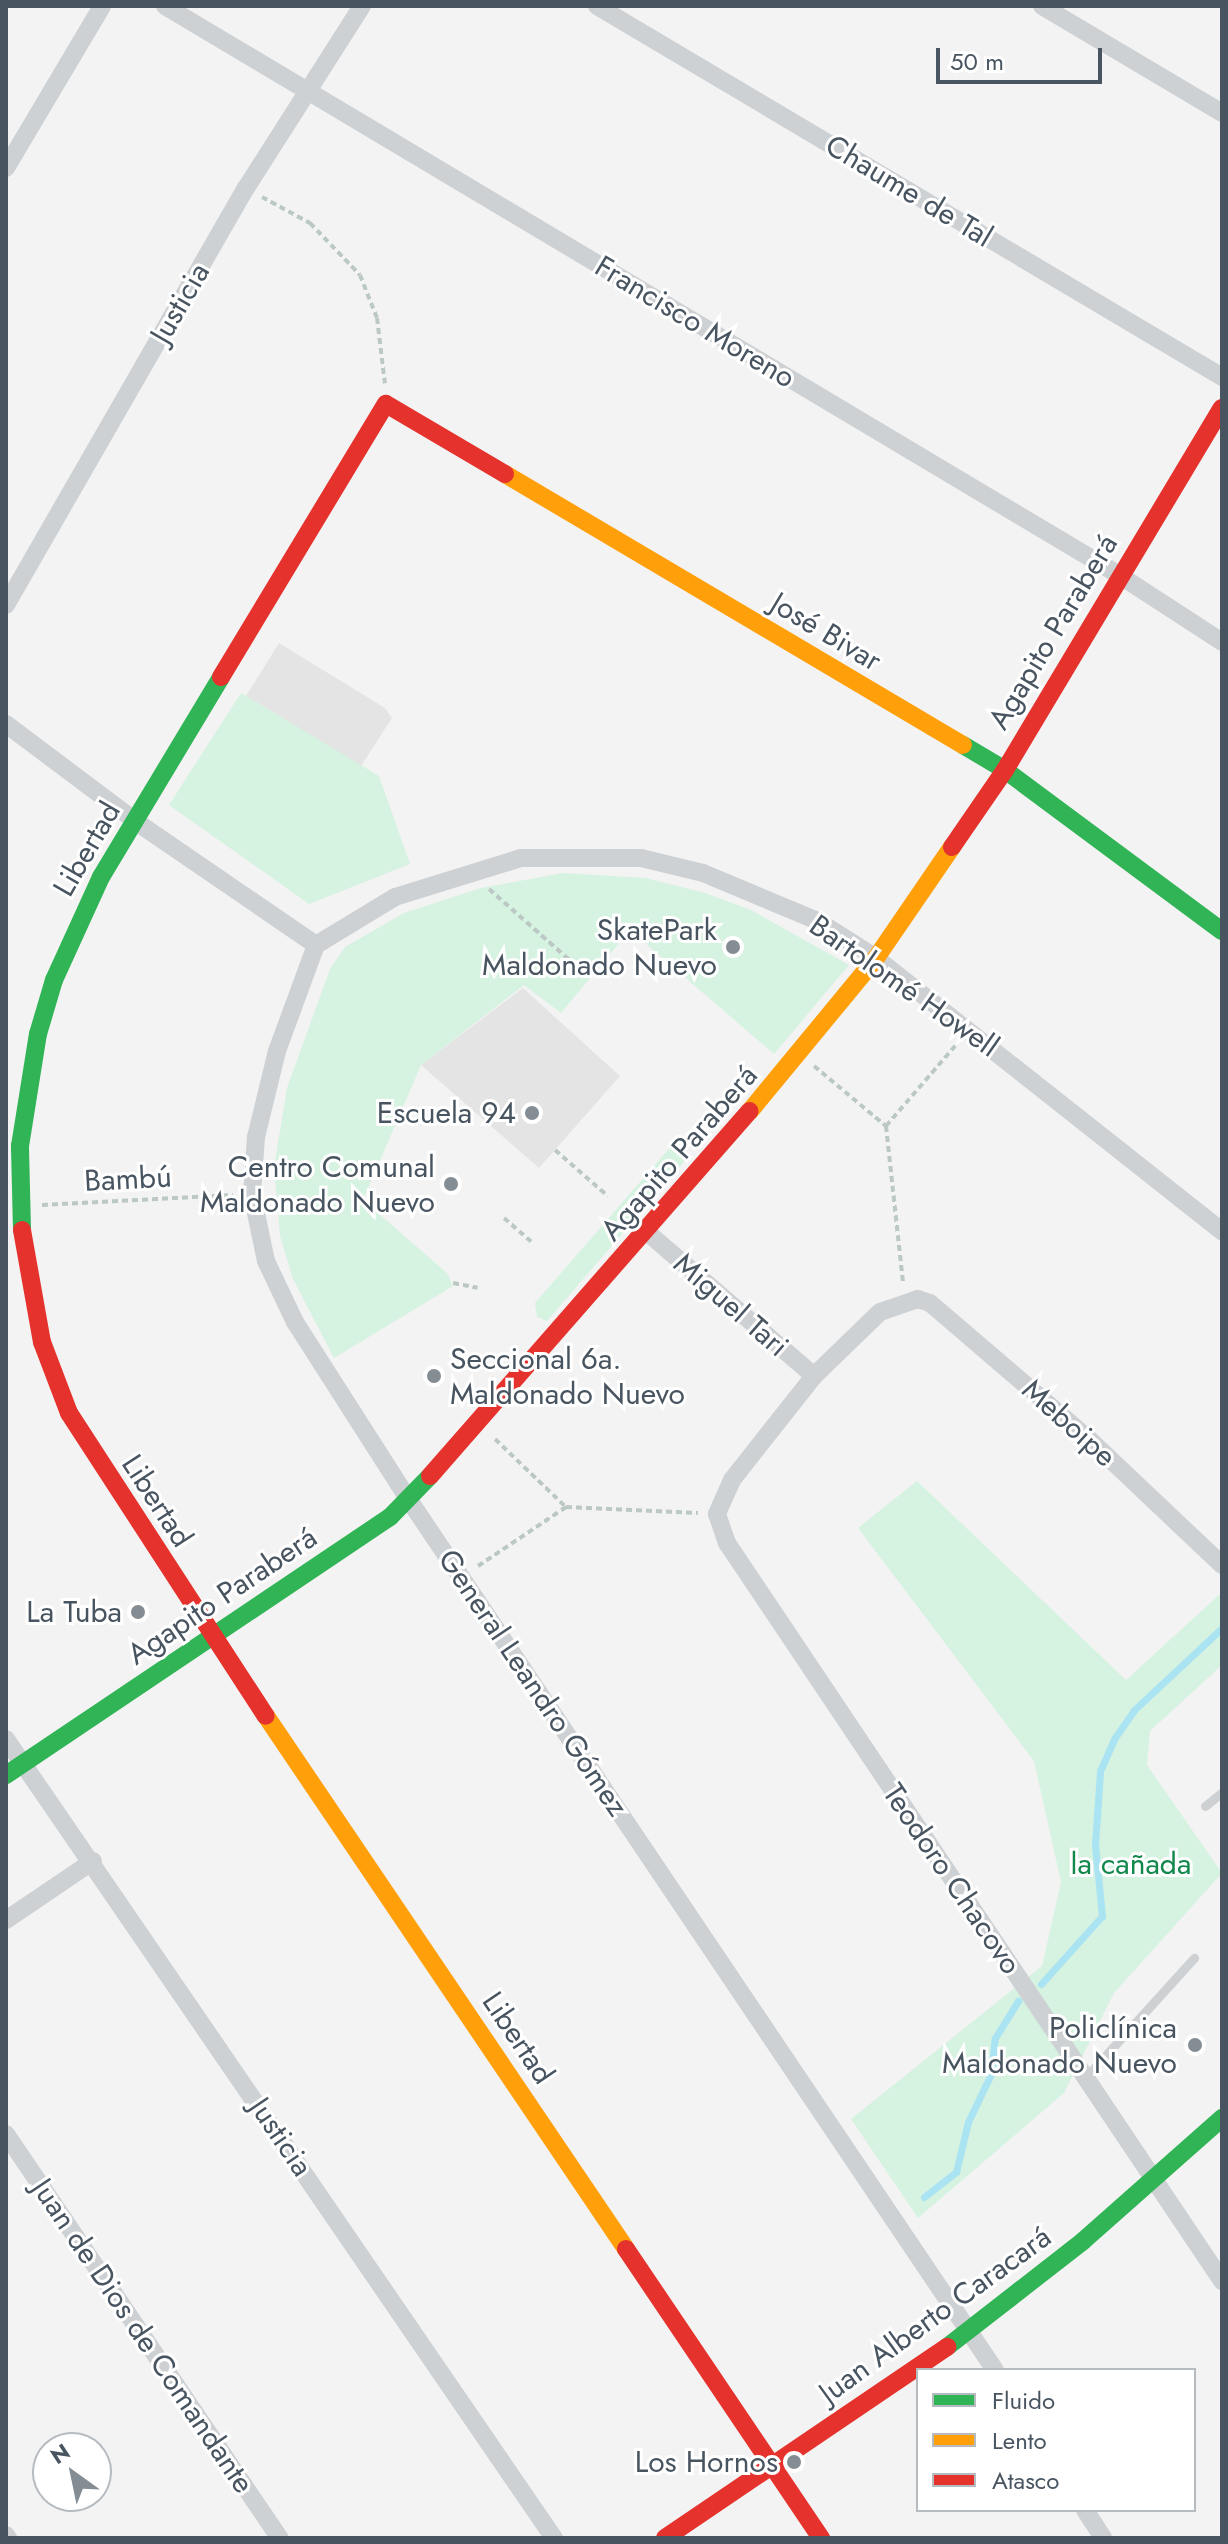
<!DOCTYPE html>
<html>
<head>
<meta charset="utf-8">
<style>
	body { margin:0 }
	#map { position:relative; width:1228px; height:2544px; overflow:hidden; background:#f3f3f3; font-family:Jost,sans-serif }
	div>[style] { position:absolute }
	.education>* { inset:0; background:#e4e4e5 }
	.green>* { inset:0; background:#d6f2e1 }
	.stream>* { height:7px; margin:-3.5px; padding:0 3.5px; transform-origin:3.5px; border-radius:3.5px; background:#aae3f2 }
	.path>* { height:4px; margin-top:-2px; transform-origin:0; background:repeating-linear-gradient(90deg,#bbc8c4 0 6px,transparent 0 10px) }
	.lane>* { height:9px; margin:-4.5px; padding:0 4.5px; transform-origin:4.5px; border-radius:4.5px; background:#ced1d4 }
	.street>* { height:18px; margin:-9px; padding:0 9px; transform-origin:9px; border-radius:9px; background:#ced1d4 }
	.fast>* { height:18px; margin:-9px; padding:0 9px; transform-origin:9px; border-radius:9px; background:#30b455 }
	.slow>* { height:18px; margin:-9px; padding:0 9px; transform-origin:9px; border-radius:9px; background:#ff9f0a }
	.jam>* { height:18px; margin:-9px; padding:0 9px; transform-origin:9px; border-radius:9px; background:#e5322d }
	.dots>* { width:22px; height:22px; translate:-50% -50%; box-sizing:border-box; border:4px solid #fff; border-radius:50% }
	span { translate:-50% -50%; white-space:nowrap; text-align:center; line-height:1.15; -webkit-text-stroke:6px #fff; paint-order:stroke }
	.street-label { font-size:30px; color:#485561 }
	.poi-label { font-size:30px; color:#485561 }
	.right { translate:-100% -50%; text-align:right }
	.left { translate:0 -50%; text-align:left }
	.park-label { font-size:30px; color:#13884d }
	.frame { position:absolute; inset:0; border:8px solid #485561; pointer-events:none }
	.legend { position:absolute; left:916px; top:2368px; width:280px; height:144px; box-sizing:border-box; background:#fff; border:2px solid #b6bbc0; margin:0; padding:10px 14px; list-style:none; font-size:24px; color:#485561 }
	.legend li { display:flex; align-items:center; gap:16px; height:40px }
	.legend b { width:40px; border:2px solid #b6bbc0 }
	.north { position:absolute; left:32px; top:2432px; width:80px; height:80px; box-sizing:border-box; background:#fff; border:2px solid #b6bbc0; border-radius:50%; rotate:327deg; font-size:22px; font-weight:700; line-height:32px; text-align:center; color:#485561 }
	.north::after { content:''; display:block; margin:auto; width:28px; height:36px; background:#848c94; clip-path:polygon(50% 0,100% 100%,50% 72%,0 100%) }
	.scale { position:absolute; left:936px; top:48px; width:166px; height:36px; box-sizing:border-box; border:4px solid #485561; border-top:0; padding-left:10px; font-size:24px; line-height:28px; white-space:nowrap; color:#485561; -webkit-text-stroke:6px #fff; paint-order:stroke }
</style>
</head>
<body>
<div id="map">
	<div class="education">
		<div style="clip-path:polygon(279px 643px,385px 708px,392px 718px,361px 766px,246px 696px)"></div>
		<div style="clip-path:polygon(523px 988px,620px 1076px,539px 1168px,421px 1065px)"></div>
	</div>
	<div class="green">
		<div style="clip-path:polygon(241px 693px,379px 776px,410px 864px,309px 904px,169px 805px)"></div>
		<div style="clip-path:polygon(563px 873px,646px 878px,705px 893px,751px 910px,849px 965px,774px 1054px,630px 930px,561px 1013px,524px 985px,421px 1065px,363px 1200px,447px 1273px,453px 1286px,334px 1358px,293px 1279px,280px 1236px,274px 1167px,287px 1088px,330px 969px,345px 947px,404px 913px,481px 888px)"></div>
		<div style="clip-path:polygon(674px 1143px,690px 1155px,547px 1321px,537px 1317px,535px 1303px)"></div>
		<div style="clip-path:polygon(917px 1481px,1126px 1680px,1219px 1595px,1222px 1598px,1222px 1665px,1150px 1731px,1147px 1765px,1222px 1873px,1114px 1993px,1064px 2093px,918px 2218px,851px 2119px,1042px 1966px,1061px 1882px,1034px 1761px,858px 1528px)"></div>
	</div>
	<div class="stream">
		<div style="left:1041px;top:1984px;width:91px;rotate:-48.1deg"></div>
		<div style="left:1102px;top:1916px;width:71px;rotate:-95.6deg"></div>
		<div style="left:1095px;top:1845px;width:74px;rotate:-86.1deg"></div>
		<div style="left:1100px;top:1771px;width:35px;rotate:-66deg"></div>
		<div style="left:1114px;top:1739px;width:35px;rotate:-55deg"></div>
		<div style="left:1134px;top:1710px;width:120px;rotate:-43deg"></div>
		<div style="left:924px;top:2197px;width:41px;rotate:-38deg"></div>
		<div style="left:956px;top:2172px;width:51px;rotate:-76.5deg"></div>
		<div style="left:968px;top:2122px;width:53px;rotate:-64.4deg"></div>
		<div style="left:991px;top:2074px;width:36px;rotate:-84deg"></div>
		<div style="left:995px;top:2038px;width:44px;rotate:-58.1deg"></div>
	</div>
	<div class="path">
		<div style="left:262px;top:197px;width:55px;rotate:28.4deg"></div>
		<div style="left:310px;top:223px;width:72px;rotate:46.1deg"></div>
		<div style="left:360px;top:275px;width:46px;rotate:68.4deg"></div>
		<div style="left:377px;top:318px;width:66px;rotate:83.1deg"></div>
		<div style="left:489px;top:889px;width:125px;rotate:41.4deg"></div>
		<div style="left:814px;top:1066px;width:94px;rotate:39.8deg"></div>
		<div style="left:886px;top:1126px;width:106px;rotate:-49.2deg"></div>
		<div style="left:886px;top:1126px;width:158px;rotate:83.8deg"></div>
		<div style="left:555px;top:1150px;width:70px;rotate:41deg"></div>
		<div style="left:42px;top:1205px;width:191px;rotate:-3deg"></div>
		<div style="left:504px;top:1218px;width:37px;rotate:41deg"></div>
		<div style="left:453px;top:1283px;width:25px;rotate:11deg"></div>
		<div style="left:495px;top:1439px;width:98px;rotate:43.8deg"></div>
		<div style="left:478px;top:1566px;width:106px;rotate:-33.8deg"></div>
		<div style="left:566px;top:1507px;width:132px;rotate:2.6deg"></div>
	</div>
	<div class="lane">
		<div style="left:1205px;top:1806px;width:22px;rotate:-39deg"></div>
		<div style="left:1086px;top:2077px;width:161px;rotate:-47.8deg"></div>
	</div>
	<div class="street">
		<div style="left:165px;top:6px;width:1111px;rotate:30.81deg"></div>
		<div style="left:1119px;top:575px;width:123px;rotate:33deg"></div>
		<div style="left:597px;top:6px;width:727px;rotate:30.69deg"></div>
		<div style="left:1042px;top:6px;width:209px;rotate:30.7deg"></div>
		<div style="left:6px;top:168px;width:188px;rotate:-59.3deg"></div>
		<div style="left:6px;top:605px;width:481px;rotate:-60.1deg"></div>
		<div style="left:246px;top:188px;width:216px;rotate:-57.5deg"></div>
		<div style="left:6px;top:724px;width:161px;rotate:36.9deg"></div>
		<div style="left:135px;top:821px;width:219px;rotate:34.4deg"></div>
		<div style="left:316px;top:945px;width:113px;rotate:110.2deg"></div>
		<div style="left:277px;top:1051px;width:89px;rotate:103.7deg"></div>
		<div style="left:256px;top:1137px;width:57px;rotate:94deg"></div>
		<div style="left:252px;top:1194px;width:68px;rotate:78.2deg"></div>
		<div style="left:266px;top:1261px;width:68px;rotate:64.6deg"></div>
		<div style="left:295px;top:1322px;width:211px;rotate:57.4deg"></div>
		<div style="left:409px;top:1500px;width:1049px;rotate:56.04deg"></div>
		<div style="left:316px;top:945px;width:92px;rotate:-31.3deg"></div>
		<div style="left:395px;top:897px;width:132px;rotate:-17.2deg"></div>
		<div style="left:521px;top:858px;width:120px"></div>
		<div style="left:641px;top:858px;width:64px;rotate:13.6deg"></div>
		<div style="left:703px;top:873px;width:125px;rotate:22.7deg"></div>
		<div style="left:818px;top:921px;width:69px;rotate:32.5deg"></div>
		<div style="left:876px;top:958px;width:441px;rotate:38.3deg"></div>
		<div style="left:648px;top:1233px;width:219px;rotate:40.7deg"></div>
		<div style="left:1222px;top:1565px;width:180px;rotate:-136.6deg"></div>
		<div style="left:1091px;top:1441px;width:212px;rotate:-139.4deg"></div>
		<div style="left:930px;top:1303px;width:13px;rotate:-162deg"></div>
		<div style="left:918px;top:1299px;width:40px;rotate:161.1deg"></div>
		<div style="left:880px;top:1312px;width:92px;rotate:135.9deg"></div>
		<div style="left:814px;top:1376px;width:132px;rotate:128.3deg"></div>
		<div style="left:732px;top:1480px;width:37px;rotate:114deg"></div>
		<div style="left:717px;top:1514px;width:31px;rotate:71deg"></div>
		<div style="left:727px;top:1543px;width:889px;rotate:56.15deg"></div>
		<div style="left:6px;top:1739px;width:969px;rotate:55.56deg"></div>
		<div style="left:6px;top:1920px;width:105px;rotate:-34.1deg"></div>
		<div style="left:6px;top:2134px;width:488px;rotate:55.9deg"></div>
		<div style="left:1085px;top:2510px;width:33px;rotate:57deg"></div>
		<div style="left:6px;top:2535px;width:4px;rotate:56deg"></div>
	</div>
	<div class="fast">
		<div style="left:963px;top:745px;width:49px;rotate:30.8deg"></div>
		<div style="left:1005px;top:770px;width:270px;rotate:36.6deg"></div>
		<div style="left:22px;top:1230px;width:84px;rotate:-91.4deg"></div>
		<div style="left:20px;top:1146px;width:113px;rotate:-80.9deg"></div>
		<div style="left:38px;top:1034px;width:56px;rotate:-73.5deg"></div>
		<div style="left:54px;top:980px;width:113px;rotate:-65.5deg"></div>
		<div style="left:101px;top:877px;width:233px;rotate:-59deg"></div>
		<div style="left:6px;top:1775px;width:463px;rotate:-33.9deg"></div>
		<div style="left:390px;top:1517px;width:57px;rotate:-45.7deg"></div>
		<div style="left:947px;top:2347px;width:172px;rotate:-37.9deg"></div>
		<div style="left:1083px;top:2241px;width:186px;rotate:-41.5deg"></div>
	</div>
	<div class="slow">
		<div style="left:505px;top:474px;width:532px;rotate:30.61deg"></div>
		<div style="left:750px;top:1111px;width:198px;rotate:-50.5deg"></div>
		<div style="left:876px;top:958px;width:135px;rotate:-55.6deg"></div>
		<div style="left:266px;top:1716px;width:643px;rotate:55.96deg"></div>
	</div>
	<div class="jam">
		<div style="left:221px;top:677px;width:319px;rotate:-58.9deg"></div>
		<div style="left:386px;top:404px;width:138px;rotate:30.5deg"></div>
		<div style="left:952px;top:847px;width:93px;rotate:-55.5deg"></div>
		<div style="left:1005px;top:770px;width:422px;rotate:-59.1deg"></div>
		<div style="left:22px;top:1230px;width:114px;rotate:79.9deg"></div>
		<div style="left:42px;top:1342px;width:76px;rotate:69.2deg"></div>
		<div style="left:69px;top:1413px;width:361px;rotate:57deg"></div>
		<div style="left:430px;top:1476px;width:485px;rotate:-48.8deg"></div>
		<div style="left:626px;top:2249px;width:349px;rotate:56deg"></div>
		<div style="left:665px;top:2538px;width:341px;rotate:-34.1deg"></div>
	</div>
	<div class="dots">
		<div style="left:733px;top:947px;background:#848c94"></div>
		<div style="left:532px;top:1113px;background:#848c94"></div>
		<div style="left:451px;top:1184px;background:#848c94"></div>
		<div style="left:434px;top:1376px;background:#848c94"></div>
		<div style="left:138px;top:1612px;background:#848c94"></div>
		<div style="left:1195px;top:2045px;background:#848c94"></div>
		<div style="left:794px;top:2462px;background:#848c94"></div>
	</div>
	<div class="street-label">
		<span style="left:909px;top:191px;rotate:31deg">Chaume de Tal</span>
		<span style="left:180px;top:303px;rotate:-60deg">Justicia</span>
		<span style="left:695px;top:322px;rotate:31deg">Francisco Moreno</span>
		<span style="left:826px;top:632px;rotate:31deg">José Bivar</span>
		<span style="left:1053px;top:632px;rotate:-59deg">Agapito Paraberá</span>
		<span style="left:87px;top:849px;rotate:-60deg">Libertad</span>
		<span style="left:904px;top:986px;rotate:35deg">Bartolomé Howell</span>
		<span style="left:679px;top:1153px;rotate:-49deg">Agapito Paraberá</span>
		<span style="left:128px;top:1179px;rotate:-3deg">Bambú</span>
		<span style="left:731px;top:1305px;rotate:41deg">Miguel Tari</span>
		<span style="left:1069px;top:1423px;rotate:42deg">Meboipe</span>
		<span style="left:157px;top:1501px;rotate:57deg">Libertad</span>
		<span style="left:222px;top:1596px;rotate:-34deg">Agapito Paraberá</span>
		<span style="left:533px;top:1683px;rotate:56deg">General Leandro Gómez</span>
		<span style="left:952px;top:1879px;rotate:56deg">Teodoro Chacovo</span>
		<span style="left:518px;top:2038px;rotate:56deg">Libertad</span>
		<span style="left:281px;top:2137px;rotate:56deg">Justicia</span>
		<span style="left:935px;top:2315px;rotate:-36deg">Juan Alberto Caracará</span>
		<span style="left:143px;top:2336px;rotate:56deg">Juan de Dios de Comandante</span>
	</div>
	<div class="poi-label">
		<span class="right" style="left:717px;top:947px">SkatePark<br>Maldonado Nuevo</span>
		<span class="right" style="left:516px;top:1113px">Escuela 94</span>
		<span class="right" style="left:435px;top:1184px">Centro Comunal<br>Maldonado Nuevo</span>
		<span class="left" style="left:450px;top:1376px">Seccional 6a.<br>Maldonado Nuevo</span>
		<span class="right" style="left:122px;top:1612px">La Tuba</span>
		<span class="right" style="left:1177px;top:2045px">Policlínica<br>Maldonado Nuevo</span>
		<span class="right" style="left:778px;top:2462px">Los Hornos</span>
	</div>
	<div class="park-label">
		<span style="left:1131px;top:1864px">la cañada</span>
	</div>
	<div class="frame"></div>
	<ul class="legend">
	<li><b style="height:10px;background:#30b455"></b>Fluido</li>
	<li><b style="height:10px;background:#ff9f0a"></b>Lento</li>
	<li><b style="height:10px;background:#e5322d"></b>Atasco</li>
	</ul>
	<div class="north">N</div>
	<div class="scale">50 m</div>
</div>
</body>
</html>
